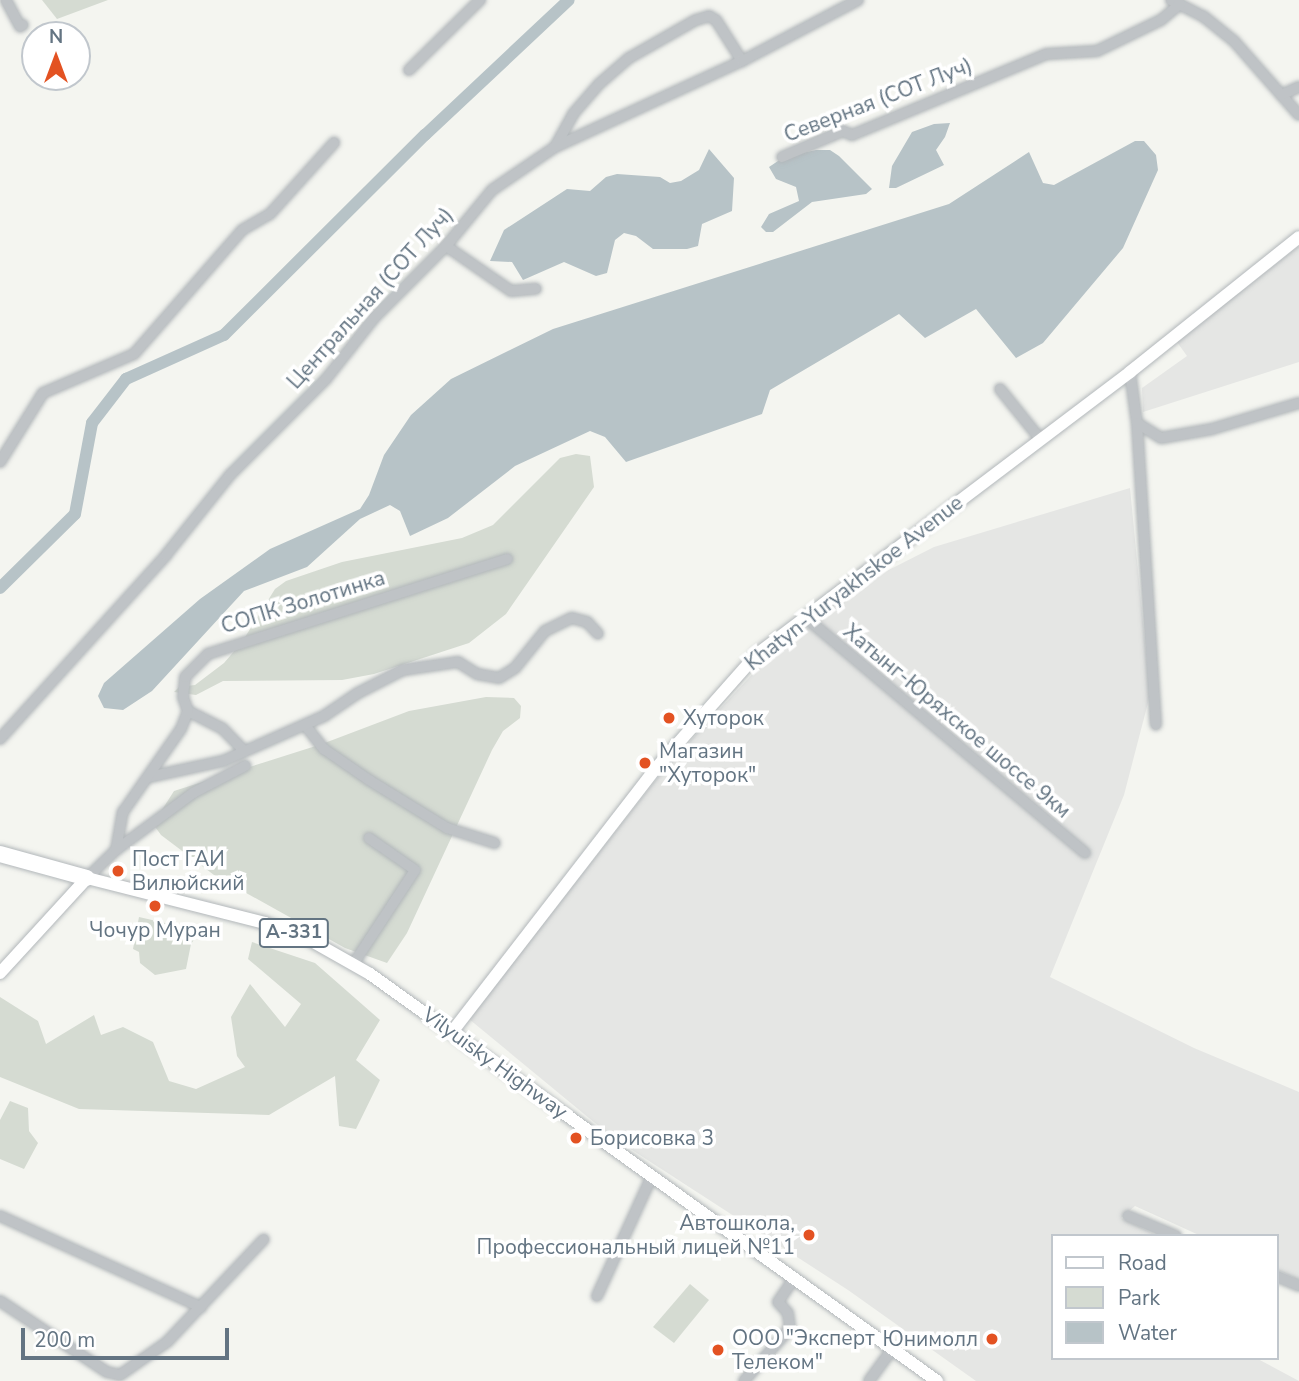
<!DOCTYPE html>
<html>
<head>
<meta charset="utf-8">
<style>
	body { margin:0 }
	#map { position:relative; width:1299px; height:1381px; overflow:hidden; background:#f4f5f0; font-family:"Nunito Sans",sans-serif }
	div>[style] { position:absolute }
	.built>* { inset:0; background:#e5e6e4 }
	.green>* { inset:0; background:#d5dbd2 }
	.water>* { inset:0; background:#b7c3c7 }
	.river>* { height:12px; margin:-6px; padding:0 6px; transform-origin:6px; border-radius:6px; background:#b7c3c7 }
	.roads { filter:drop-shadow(0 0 2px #b2b7ba) drop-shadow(0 0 2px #b2b7ba) }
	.minor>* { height:10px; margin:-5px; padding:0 5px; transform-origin:5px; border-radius:5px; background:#bfc3c6 }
	.major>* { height:12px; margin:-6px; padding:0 6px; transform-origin:6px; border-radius:6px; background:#fff }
	.highway>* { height:16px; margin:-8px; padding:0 8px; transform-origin:8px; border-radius:8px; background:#fff }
	.dots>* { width:19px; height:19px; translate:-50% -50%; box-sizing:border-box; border:4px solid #fff; border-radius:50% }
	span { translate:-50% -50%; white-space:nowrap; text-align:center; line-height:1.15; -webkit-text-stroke:7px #fff; paint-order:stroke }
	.shield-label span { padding:2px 5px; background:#fff; border:2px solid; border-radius:5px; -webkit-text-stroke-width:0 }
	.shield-label { font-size:19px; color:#637482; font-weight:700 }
	.street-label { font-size:21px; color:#637482 }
	.poi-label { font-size:21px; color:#637482 }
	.left { translate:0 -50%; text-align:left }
	.right { translate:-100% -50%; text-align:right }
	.legend { position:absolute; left:1051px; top:1234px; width:228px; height:126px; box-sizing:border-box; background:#fff; border:2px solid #c1c7cd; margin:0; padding:9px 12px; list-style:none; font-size:21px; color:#637482 }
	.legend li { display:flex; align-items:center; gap:14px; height:35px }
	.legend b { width:35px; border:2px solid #c1c7cd }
	.north { position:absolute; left:21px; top:21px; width:70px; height:70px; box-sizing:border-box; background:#fff; border:2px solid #c1c7cd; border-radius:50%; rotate:0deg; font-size:19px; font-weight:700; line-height:28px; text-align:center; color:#637482 }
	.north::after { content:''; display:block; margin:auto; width:24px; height:32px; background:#e35222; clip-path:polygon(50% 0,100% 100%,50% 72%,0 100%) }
	.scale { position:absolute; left:21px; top:1328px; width:208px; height:32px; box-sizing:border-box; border:4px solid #637482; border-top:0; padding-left:9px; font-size:21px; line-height:24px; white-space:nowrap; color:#637482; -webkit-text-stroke:5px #fff; paint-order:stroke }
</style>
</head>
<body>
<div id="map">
	<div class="built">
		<div style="clip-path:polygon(1299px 246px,1299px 362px,1143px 412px,1142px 388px,1187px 356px,1177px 342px)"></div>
		<div style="clip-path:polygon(1130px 488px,1150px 695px,1124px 795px,1050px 977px,1194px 1048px,1299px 1092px,1299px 1280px,1276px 1269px,1276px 1236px,1201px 1236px,1135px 1206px,1121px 1218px,1158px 1236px,1052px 1236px,1052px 1358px,1256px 1358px,1299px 1381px,976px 1381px,848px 1290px,612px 1137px,469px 1019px,666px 767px,759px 667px,865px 582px,934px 547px)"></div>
	</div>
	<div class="green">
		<div style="clip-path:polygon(42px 0,108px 0,57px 19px)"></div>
		<div style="clip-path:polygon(576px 454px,590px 456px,594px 487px,506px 614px,469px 643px,374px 674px,342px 680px,223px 681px,196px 695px,174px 692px,179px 687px,195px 685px,224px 663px,242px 642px,275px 589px,286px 581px,342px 562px,462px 538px,493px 525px,560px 458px)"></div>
		<div style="clip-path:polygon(486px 697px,514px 698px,521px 706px,520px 718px,503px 731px,492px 750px,407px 933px,387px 963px,345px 948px,214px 875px,161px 835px,153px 824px,174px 791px,322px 744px,409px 711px)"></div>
		<div style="clip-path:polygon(139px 917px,200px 931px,191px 944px,186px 969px,155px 975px,140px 963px,139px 952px,133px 949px)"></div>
		<div style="clip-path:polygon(252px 942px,315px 963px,380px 1020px,356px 1060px,380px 1080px,356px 1129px,339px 1126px,335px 1076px,269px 1115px,79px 1109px,0 1077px,0 997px,38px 1021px,46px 1044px,94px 1015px,101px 1035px,123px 1027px,153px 1042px,169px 1081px,196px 1089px,245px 1067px,237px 1056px,231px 1017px,250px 984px,285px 1027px,301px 1004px,248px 959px)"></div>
		<div style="clip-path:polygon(10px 1101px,28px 1108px,29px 1131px,38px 1143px,24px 1169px,0 1159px,0 1120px)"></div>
		<div style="clip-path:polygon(690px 1284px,709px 1300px,674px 1343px,653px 1327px)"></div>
	</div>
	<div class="water">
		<div style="clip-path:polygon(950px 123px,945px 137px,936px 150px,944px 165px,896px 188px,889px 188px,892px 166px,912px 132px,934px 124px)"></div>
		<div style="clip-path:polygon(1135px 141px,1144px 141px,1156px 155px,1158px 170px,1123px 248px,1043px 343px,1016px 358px,976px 309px,925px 338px,899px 314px,770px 390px,762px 414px,626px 462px,605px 437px,590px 431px,515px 466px,448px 518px,410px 536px,400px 511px,390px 505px,360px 519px,307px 567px,244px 591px,152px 691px,123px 710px,104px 708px,98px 696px,104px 683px,200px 599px,270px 549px,360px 509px,369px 495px,384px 455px,411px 415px,451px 379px,553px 329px,949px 204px,1029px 152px,1043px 183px,1054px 185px)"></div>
		<div style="clip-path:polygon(709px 149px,734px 178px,732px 211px,702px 224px,698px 246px,687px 249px,653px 249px,636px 236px,624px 233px,615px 240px,607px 273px,596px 276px,564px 262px,523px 280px,512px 262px,490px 261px,504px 230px,567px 189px,590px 191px,606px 177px,617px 174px,660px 177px,670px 183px,681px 181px,699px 170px)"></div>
		<div style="clip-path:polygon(816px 150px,830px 150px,839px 156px,872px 189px,866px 194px,812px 202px,773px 232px,766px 232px,761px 227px,769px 214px,799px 201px,796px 187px,776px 179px,769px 167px,784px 157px)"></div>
	</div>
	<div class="river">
		<div style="left:0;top:588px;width:105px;rotate:-44.6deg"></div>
		<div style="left:75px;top:514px;width:93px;rotate:-79.4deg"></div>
		<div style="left:92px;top:423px;width:56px;rotate:-52.3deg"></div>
		<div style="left:126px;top:379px;width:107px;rotate:-24.2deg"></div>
		<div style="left:224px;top:335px;width:284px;rotate:-44.9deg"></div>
		<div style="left:425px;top:135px;width:197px;rotate:-43.2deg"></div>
	</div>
	<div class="roads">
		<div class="minor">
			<div style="left:6px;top:0;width:30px;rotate:62deg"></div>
			<div style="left:20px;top:26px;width:3px;rotate:-18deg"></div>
			<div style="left:1171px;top:0;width:36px;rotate:27deg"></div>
			<div style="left:1203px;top:16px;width:40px;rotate:39deg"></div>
			<div style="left:1234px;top:41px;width:98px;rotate:48.7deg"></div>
			<div style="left:409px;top:70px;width:100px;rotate:-44.6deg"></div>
			<div style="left:1281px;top:95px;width:20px;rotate:-24deg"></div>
			<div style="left:555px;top:147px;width:38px;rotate:-61deg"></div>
			<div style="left:573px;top:114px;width:40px;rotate:-49deg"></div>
			<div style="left:599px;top:84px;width:40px;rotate:-41deg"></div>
			<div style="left:629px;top:58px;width:77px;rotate:-29.6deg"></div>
			<div style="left:696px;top:20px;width:14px;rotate:-17deg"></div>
			<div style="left:709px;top:16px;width:8px;rotate:30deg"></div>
			<div style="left:716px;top:20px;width:49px;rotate:57.6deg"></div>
			<div style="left:782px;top:157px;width:66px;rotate:-23.1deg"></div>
			<div style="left:843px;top:131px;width:10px;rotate:24deg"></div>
			<div style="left:852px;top:135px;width:211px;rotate:-22.6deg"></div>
			<div style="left:1047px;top:54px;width:50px;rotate:-3.4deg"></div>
			<div style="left:1097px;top:51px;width:71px;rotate:-25.8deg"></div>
			<div style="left:1161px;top:20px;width:25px;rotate:-40deg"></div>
			<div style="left:446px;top:246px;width:79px;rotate:34.7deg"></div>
			<div style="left:511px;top:291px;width:25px;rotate:-5deg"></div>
			<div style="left:1130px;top:372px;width:51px;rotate:82.2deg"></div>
			<div style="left:1137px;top:423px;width:302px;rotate:86.4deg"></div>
			<div style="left:1000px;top:389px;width:65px;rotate:51.2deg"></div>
			<div style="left:1137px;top:423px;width:28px;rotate:32deg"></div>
			<div style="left:1161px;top:438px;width:52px;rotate:-10deg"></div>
			<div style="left:1212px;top:429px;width:91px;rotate:-16.6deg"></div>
			<div style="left:0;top:462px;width:81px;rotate:-58.1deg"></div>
			<div style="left:43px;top:393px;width:99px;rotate:-23.2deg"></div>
			<div style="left:134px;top:354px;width:164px;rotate:-48.9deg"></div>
			<div style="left:242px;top:230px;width:32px;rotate:-30deg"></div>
			<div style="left:270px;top:214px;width:96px;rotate:-48deg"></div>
			<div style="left:805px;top:617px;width:366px;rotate:40.1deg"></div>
			<div style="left:188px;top:711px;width:38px;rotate:27deg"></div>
			<div style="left:222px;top:728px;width:32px;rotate:46deg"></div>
			<div style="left:305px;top:725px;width:31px;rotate:52deg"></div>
			<div style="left:324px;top:749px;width:55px;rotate:34.6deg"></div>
			<div style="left:369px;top:780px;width:92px;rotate:31.6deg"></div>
			<div style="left:447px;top:828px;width:50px;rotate:17.4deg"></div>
			<div style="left:0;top:739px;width:248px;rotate:-47.9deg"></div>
			<div style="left:166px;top:555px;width:102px;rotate:-51.3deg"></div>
			<div style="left:230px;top:475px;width:136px;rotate:-45deg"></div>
			<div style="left:326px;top:379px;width:79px;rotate:-51.7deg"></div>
			<div style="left:375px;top:317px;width:100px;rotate:-45deg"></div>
			<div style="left:446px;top:246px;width:72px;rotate:-50.6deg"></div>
			<div style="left:492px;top:190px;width:76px;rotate:-34.3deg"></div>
			<div style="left:555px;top:147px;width:206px;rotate:-24.7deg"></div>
			<div style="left:742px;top:61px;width:131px;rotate:-27.7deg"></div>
			<div style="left:149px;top:777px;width:76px;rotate:-12.2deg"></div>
			<div style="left:223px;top:761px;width:111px;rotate:-24deg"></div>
			<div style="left:324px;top:716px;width:41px;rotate:-34.1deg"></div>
			<div style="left:358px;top:693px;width:51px;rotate:-27.1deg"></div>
			<div style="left:403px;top:670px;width:56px;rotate:-8.3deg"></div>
			<div style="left:458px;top:662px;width:22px;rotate:32deg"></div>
			<div style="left:477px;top:674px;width:22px;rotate:10deg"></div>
			<div style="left:499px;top:678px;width:19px;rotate:-32deg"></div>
			<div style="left:515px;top:668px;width:48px;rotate:-51deg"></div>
			<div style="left:545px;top:631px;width:30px;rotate:-26deg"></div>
			<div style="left:572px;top:618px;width:16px;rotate:15deg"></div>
			<div style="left:587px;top:622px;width:16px;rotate:47deg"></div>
			<div style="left:116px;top:850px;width:39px;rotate:-80deg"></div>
			<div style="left:123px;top:812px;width:101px;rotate:-55.1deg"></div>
			<div style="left:181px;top:729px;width:19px;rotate:-69deg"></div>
			<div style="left:188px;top:711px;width:15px;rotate:-110deg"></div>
			<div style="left:183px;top:697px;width:20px;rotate:-84deg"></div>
			<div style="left:185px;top:677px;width:33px;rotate:-45deg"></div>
			<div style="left:208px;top:654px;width:314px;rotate:-17.6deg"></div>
			<div style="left:87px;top:878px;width:40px;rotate:-44deg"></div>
			<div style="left:116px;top:850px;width:96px;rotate:-36.5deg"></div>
			<div style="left:193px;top:793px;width:59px;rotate:-27.4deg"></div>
			<div style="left:354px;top:963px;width:111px;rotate:-56.7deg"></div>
			<div style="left:415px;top:870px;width:56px;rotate:-145.2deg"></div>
			<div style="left:0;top:1216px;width:221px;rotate:24.4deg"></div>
			<div style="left:1128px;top:1216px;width:52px;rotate:22.6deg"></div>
			<div style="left:1276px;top:1276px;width:25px;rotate:23deg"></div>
			<div style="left:597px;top:1296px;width:132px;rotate:-65.4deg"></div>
			<div style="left:0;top:1301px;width:128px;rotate:33.6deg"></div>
			<div style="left:107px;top:1372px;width:13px;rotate:13deg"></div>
			<div style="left:120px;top:1375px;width:57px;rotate:-35.1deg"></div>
			<div style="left:167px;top:1342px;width:141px;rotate:-46.7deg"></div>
			<div style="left:744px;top:1381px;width:70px;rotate:-49deg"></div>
			<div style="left:790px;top:1328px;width:15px;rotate:-98deg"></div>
			<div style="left:788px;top:1313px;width:15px;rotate:-132deg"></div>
			<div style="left:778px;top:1302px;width:29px;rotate:-56deg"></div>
			<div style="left:869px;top:1381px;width:39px;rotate:-54deg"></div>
		</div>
		<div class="major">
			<div style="left:0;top:973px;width:129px;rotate:-47.5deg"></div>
			<div style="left:87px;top:878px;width:184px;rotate:14.2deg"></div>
			<div style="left:265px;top:923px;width:48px;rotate:20.7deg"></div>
			<div style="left:310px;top:940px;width:69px;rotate:29.5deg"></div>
			<div style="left:370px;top:974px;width:698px;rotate:35.67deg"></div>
			<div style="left:452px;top:1032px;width:335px;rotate:-52.3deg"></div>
			<div style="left:657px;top:767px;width:149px;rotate:-48.5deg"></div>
			<div style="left:756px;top:655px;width:469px;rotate:-37.1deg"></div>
			<div style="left:1130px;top:372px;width:216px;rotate:-38.6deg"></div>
		</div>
		<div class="highway">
			<div style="left:0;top:854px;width:90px;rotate:15.4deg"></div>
		</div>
	</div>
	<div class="dots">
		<div style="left:669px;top:718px;background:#e35222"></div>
		<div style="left:645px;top:763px;background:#e35222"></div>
		<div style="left:118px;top:871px;background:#e35222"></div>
		<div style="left:155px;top:906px;background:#e35222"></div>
		<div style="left:576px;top:1138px;background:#e35222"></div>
		<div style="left:809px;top:1235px;background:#e35222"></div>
		<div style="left:992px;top:1339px;background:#e35222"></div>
		<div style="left:718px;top:1350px;background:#e35222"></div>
	</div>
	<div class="shield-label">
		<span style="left:294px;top:933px">А-331</span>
	</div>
	<div class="street-label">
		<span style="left:878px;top:100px;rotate:-21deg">Северная (СОТ Луч)</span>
		<span style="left:370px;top:298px;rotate:-48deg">Центральная (СОТ Луч)</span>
		<span style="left:854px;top:583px;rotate:-38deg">Khatyn-Yuryakhskoe Avenue</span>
		<span style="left:303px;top:602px;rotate:-17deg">СОПК Золотинка</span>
		<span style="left:957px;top:721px;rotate:40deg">Хатынг-Юряхское шоссе 9км</span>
		<span style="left:495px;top:1063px;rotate:36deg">Vilyuisky Highway</span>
	</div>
	<div class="poi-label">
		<span class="left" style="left:683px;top:718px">Хуторок</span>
		<span class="left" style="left:659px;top:763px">Магазин<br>"Хуторок"</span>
		<span class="left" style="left:132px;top:871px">Пост ГАИ<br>Вилюйский</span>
		<span style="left:155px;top:930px">Чочур Муран</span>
		<span class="left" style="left:590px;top:1138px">Борисовка 3</span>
		<span class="right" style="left:795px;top:1235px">Автошкола,<br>Профессиональный лицей №11</span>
		<span class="left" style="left:732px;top:1350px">ООО "Эксперт<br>Телеком"</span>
		<span class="right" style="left:978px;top:1339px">Юнимолл</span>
	</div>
	<ul class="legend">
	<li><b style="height:9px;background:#fff"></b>Road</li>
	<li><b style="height:19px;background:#d5dbd2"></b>Park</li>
	<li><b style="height:19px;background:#b7c3c7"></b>Water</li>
	</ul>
	<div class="north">N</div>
	<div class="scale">200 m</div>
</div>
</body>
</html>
